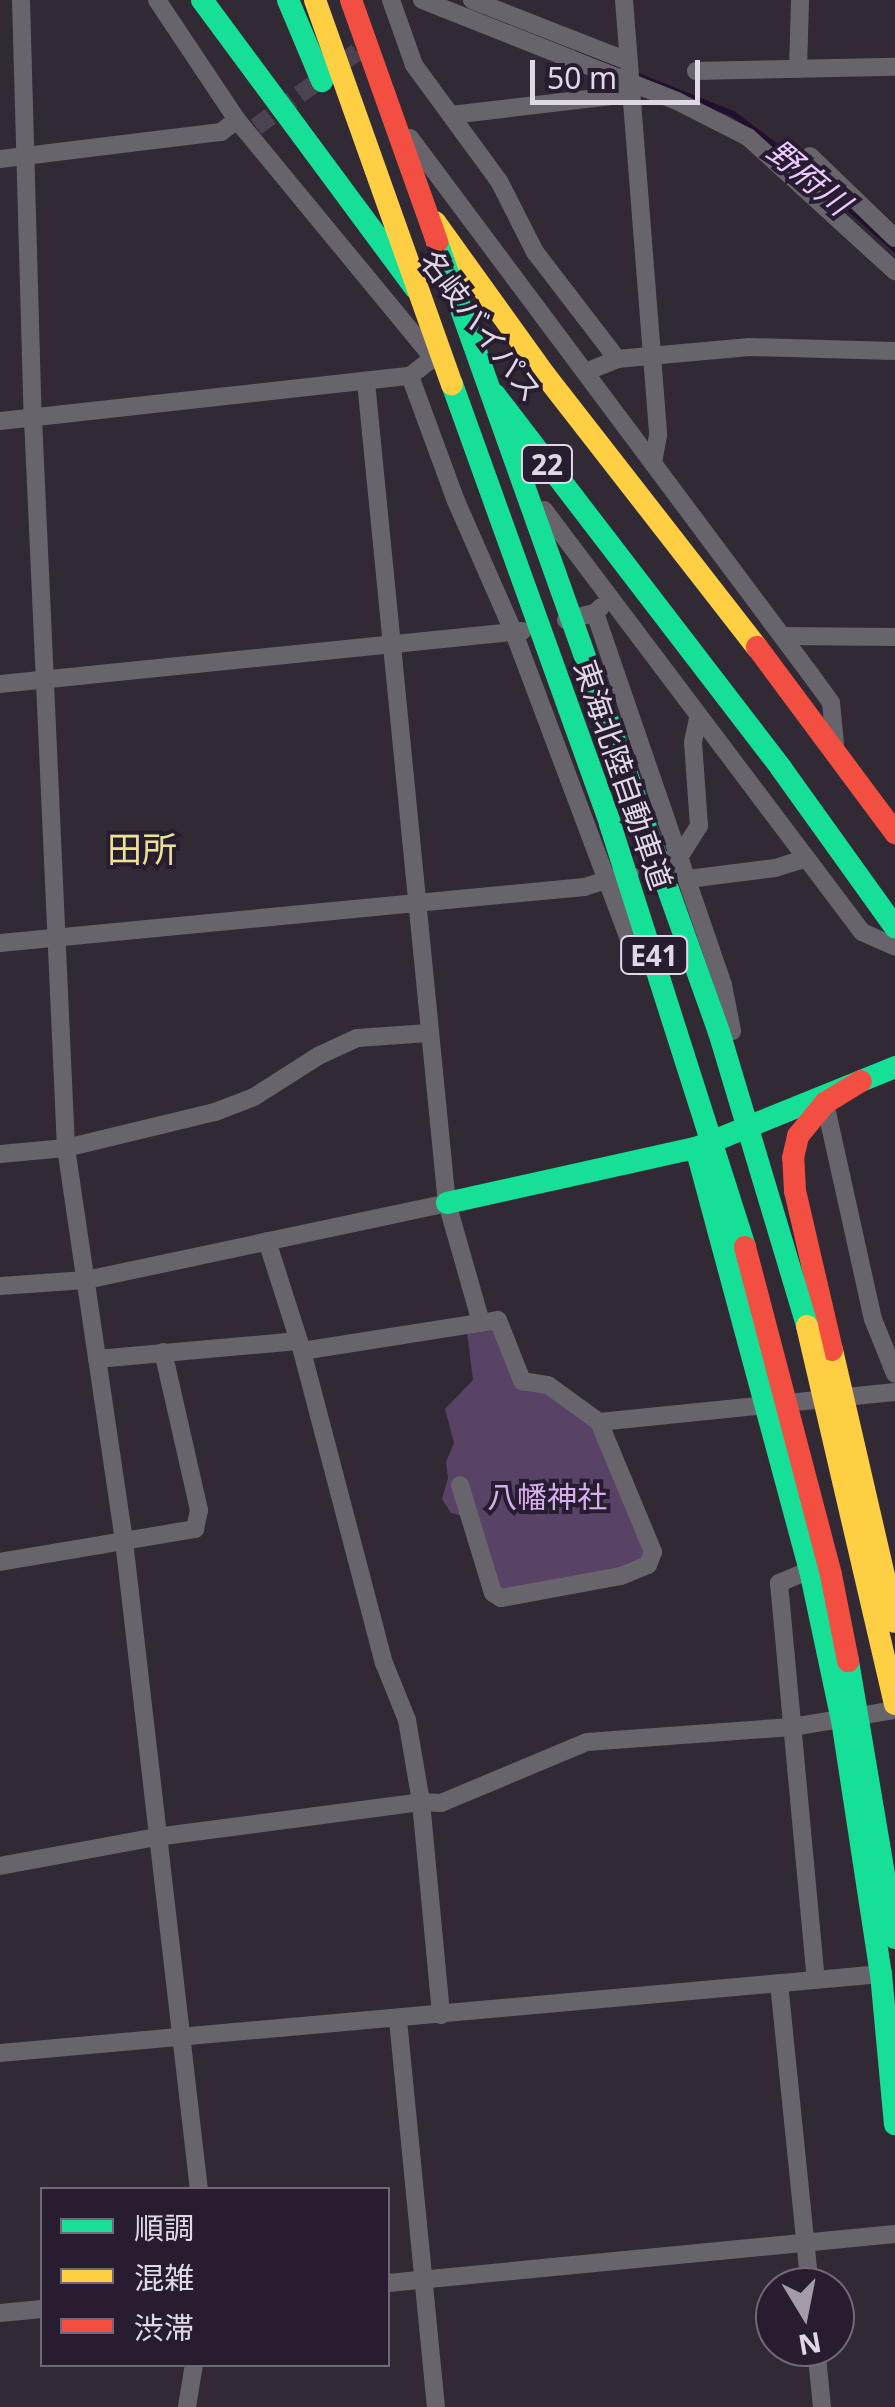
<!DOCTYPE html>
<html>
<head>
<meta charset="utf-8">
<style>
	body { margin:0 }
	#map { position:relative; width:895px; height:2407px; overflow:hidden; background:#312a35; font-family:"Noto Sans","Noto Sans JP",sans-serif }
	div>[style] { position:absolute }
	.green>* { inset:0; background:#584265 }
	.stream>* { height:6px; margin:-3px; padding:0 3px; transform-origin:3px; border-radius:3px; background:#220e2d }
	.street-tunnel>* { height:18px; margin-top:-9px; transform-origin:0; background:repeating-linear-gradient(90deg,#4b4450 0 18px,transparent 0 27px) }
	.street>* { height:18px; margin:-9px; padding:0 9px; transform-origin:9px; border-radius:9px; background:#68646b }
	.fast>* { height:22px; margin:-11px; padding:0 11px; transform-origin:11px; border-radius:11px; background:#16e098 }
	.slow>* { height:22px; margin:-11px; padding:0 11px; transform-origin:11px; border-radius:11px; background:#ffcf43 }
	.jam>* { height:22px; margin:-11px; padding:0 11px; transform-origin:11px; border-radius:11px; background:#f24e42 }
	.fast-bridge>* { height:22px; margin:-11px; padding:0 11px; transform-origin:11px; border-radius:11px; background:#16e098 }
	.slow-bridge>* { height:22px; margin:-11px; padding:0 11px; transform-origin:11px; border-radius:11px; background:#ffcf43 }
	.jam-bridge>* { height:22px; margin:-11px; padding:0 11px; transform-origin:11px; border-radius:11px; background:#f24e42 }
	span { translate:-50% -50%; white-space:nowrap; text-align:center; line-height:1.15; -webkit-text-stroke:8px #281c30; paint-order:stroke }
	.shield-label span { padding:2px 8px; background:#281c30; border:2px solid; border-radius:8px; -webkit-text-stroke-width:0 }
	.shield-label { font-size:28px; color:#e0d8e6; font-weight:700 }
	.street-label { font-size:30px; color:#e0d8e6 }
	.park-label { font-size:30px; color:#d6afee }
	.water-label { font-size:32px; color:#eacafe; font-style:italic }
	.quarter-label { font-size:35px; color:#ebe293 }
	.legend { position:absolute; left:40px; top:2187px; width:350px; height:180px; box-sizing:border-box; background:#281c30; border:2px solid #726779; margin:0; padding:12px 18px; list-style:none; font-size:30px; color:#e0d8e6 }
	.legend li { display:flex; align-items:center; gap:20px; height:50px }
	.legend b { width:50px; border:2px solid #726779 }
	.north { position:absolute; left:755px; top:2267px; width:100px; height:100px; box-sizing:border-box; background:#281c30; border:2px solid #726779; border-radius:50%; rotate:170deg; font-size:28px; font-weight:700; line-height:40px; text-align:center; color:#e0d8e6 }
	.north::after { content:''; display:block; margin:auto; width:35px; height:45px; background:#a39ba8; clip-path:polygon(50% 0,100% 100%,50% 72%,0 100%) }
	.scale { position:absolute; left:530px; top:60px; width:170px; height:45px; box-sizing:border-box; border:5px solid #e0d8e6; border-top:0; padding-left:12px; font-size:30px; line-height:35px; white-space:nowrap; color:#e0d8e6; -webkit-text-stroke:8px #281c30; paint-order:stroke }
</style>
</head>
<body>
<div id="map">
	<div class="green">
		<div style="clip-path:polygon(498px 1320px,522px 1381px,554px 1392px,599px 1422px,650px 1567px,493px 1593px,473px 1519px,451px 1513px,442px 1499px,448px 1478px,446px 1462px,454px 1443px,445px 1409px,473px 1380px,467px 1332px)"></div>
	</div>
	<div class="stream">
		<div style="left:578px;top:52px;width:167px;rotate:21.8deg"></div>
		<div style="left:733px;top:114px;width:81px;rotate:37deg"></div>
		<div style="left:798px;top:163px;width:130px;rotate:41.6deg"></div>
	</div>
	<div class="street-tunnel">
		<div style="left:256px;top:127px;width:144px;rotate:-36.6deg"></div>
	</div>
	<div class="street">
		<div style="left:21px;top:0;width:418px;rotate:88.4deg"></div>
		<div style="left:33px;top:418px;width:731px;rotate:87.41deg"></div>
		<div style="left:66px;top:1148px;width:397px;rotate:81.6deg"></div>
		<div style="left:124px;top:1541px;width:653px;rotate:83.41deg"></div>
		<div style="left:157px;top:0;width:144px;rotate:56.3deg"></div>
		<div style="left:237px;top:120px;width:311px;rotate:50.5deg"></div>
		<div style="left:391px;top:0;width:69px;rotate:70.5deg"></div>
		<div style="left:414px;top:65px;width:144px;rotate:53.8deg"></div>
		<div style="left:499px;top:181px;width:80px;rotate:63.1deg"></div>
		<div style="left:535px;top:252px;width:135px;rotate:52.5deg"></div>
		<div style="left:422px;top:0;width:274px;rotate:21.6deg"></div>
		<div style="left:677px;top:101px;width:80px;rotate:26.9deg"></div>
		<div style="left:748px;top:137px;width:199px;rotate:42.4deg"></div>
		<div style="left:472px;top:0;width:168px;rotate:21.4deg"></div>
		<div style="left:624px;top:0;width:436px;rotate:85.5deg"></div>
		<div style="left:658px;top:435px;width:23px;rotate:100deg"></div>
		<div style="left:798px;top:69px;width:69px;rotate:-88.3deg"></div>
		<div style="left:696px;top:71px;width:199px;rotate:-1.2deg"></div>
		<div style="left:451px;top:115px;width:179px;rotate:-6.7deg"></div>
		<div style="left:410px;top:138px;width:670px;rotate:53.25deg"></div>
		<div style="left:811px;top:675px;width:34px;rotate:54deg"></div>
		<div style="left:831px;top:703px;width:40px;rotate:84.3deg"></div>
		<div style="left:810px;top:156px;width:118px;rotate:44deg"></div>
		<div style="left:0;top:159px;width:223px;rotate:-7deg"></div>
		<div style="left:221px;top:132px;width:20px;rotate:-37deg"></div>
		<div style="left:588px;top:371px;width:31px;rotate:-22deg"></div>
		<div style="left:617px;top:359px;width:133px;rotate:-5.2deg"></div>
		<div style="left:749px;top:347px;width:146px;rotate:1.6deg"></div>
		<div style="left:410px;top:376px;width:133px;rotate:69.8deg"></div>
		<div style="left:456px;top:501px;width:144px;rotate:66.3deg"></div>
		<div style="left:514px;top:633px;width:356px;rotate:69.4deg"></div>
		<div style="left:366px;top:382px;width:825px;rotate:84.37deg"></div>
		<div style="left:447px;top:1203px;width:124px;rotate:74.1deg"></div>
		<div style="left:0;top:421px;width:412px;rotate:-6.3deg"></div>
		<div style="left:410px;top:376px;width:29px;rotate:-38deg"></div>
		<div style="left:544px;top:510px;width:528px;rotate:53deg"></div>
		<div style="left:862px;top:932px;width:36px;rotate:24deg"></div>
		<div style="left:601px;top:607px;width:8px;rotate:135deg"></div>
		<div style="left:595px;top:613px;width:393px;rotate:71deg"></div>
		<div style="left:723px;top:985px;width:47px;rotate:78.9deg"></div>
		<div style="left:566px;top:620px;width:30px;rotate:-14deg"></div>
		<div style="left:782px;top:636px;width:113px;rotate:0.5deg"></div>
		<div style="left:0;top:684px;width:525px;rotate:-5.8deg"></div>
		<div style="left:654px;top:865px;width:28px;rotate:-19deg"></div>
		<div style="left:680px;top:856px;width:36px;rotate:-58deg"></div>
		<div style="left:699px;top:826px;width:84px;rotate:-94.1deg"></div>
		<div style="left:693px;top:742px;width:25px;rotate:-78deg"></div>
		<div style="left:688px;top:879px;width:88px;rotate:-7.2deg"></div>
		<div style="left:775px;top:868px;width:30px;rotate:-17deg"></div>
		<div style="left:0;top:943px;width:587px;rotate:-5.48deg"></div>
		<div style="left:584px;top:887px;width:48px;rotate:-16.9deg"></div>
		<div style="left:825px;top:1103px;width:221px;rotate:77.5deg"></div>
		<div style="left:873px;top:1319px;width:59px;rotate:68.2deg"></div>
		<div style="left:0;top:1154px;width:66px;rotate:-5.2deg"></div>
		<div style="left:66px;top:1148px;width:153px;rotate:-13.6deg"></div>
		<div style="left:215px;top:1112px;width:42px;rotate:-21deg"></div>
		<div style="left:254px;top:1097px;width:76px;rotate:-32.6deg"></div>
		<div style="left:318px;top:1056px;width:43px;rotate:-24.8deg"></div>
		<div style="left:357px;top:1038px;width:71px;rotate:-4deg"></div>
		<div style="left:267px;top:1241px;width:115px;rotate:72.3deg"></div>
		<div style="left:302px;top:1351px;width:323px;rotate:75.3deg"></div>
		<div style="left:384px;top:1663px;width:61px;rotate:68deg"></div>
		<div style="left:407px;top:1720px;width:83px;rotate:80.3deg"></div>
		<div style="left:421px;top:1802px;width:214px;rotate:84.6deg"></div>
		<div style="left:0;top:1286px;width:86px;rotate:-4deg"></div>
		<div style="left:86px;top:1280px;width:369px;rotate:-12deg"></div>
		<div style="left:302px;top:1351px;width:198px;rotate:-9deg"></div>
		<div style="left:498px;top:1320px;width:66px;rotate:68.5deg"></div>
		<div style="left:522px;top:1381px;width:26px;rotate:9deg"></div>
		<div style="left:548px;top:1385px;width:63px;rotate:36deg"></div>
		<div style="left:599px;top:1422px;width:141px;rotate:67.4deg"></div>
		<div style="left:653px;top:1552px;width:14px;rotate:111deg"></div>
		<div style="left:648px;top:1565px;width:29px;rotate:158deg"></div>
		<div style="left:621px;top:1576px;width:122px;rotate:169.6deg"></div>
		<div style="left:501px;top:1598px;width:9px;rotate:-148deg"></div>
		<div style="left:493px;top:1593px;width:113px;rotate:-107deg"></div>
		<div style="left:97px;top:1359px;width:202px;rotate:-5.1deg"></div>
		<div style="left:599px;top:1422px;width:298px;rotate:-5.8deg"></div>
		<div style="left:0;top:1562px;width:198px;rotate:-9.6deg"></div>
		<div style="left:195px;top:1529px;width:19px;rotate:-78deg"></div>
		<div style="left:199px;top:1510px;width:162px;rotate:-102.8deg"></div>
		<div style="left:810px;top:1570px;width:34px;rotate:157deg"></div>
		<div style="left:779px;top:1583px;width:398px;rotate:84.7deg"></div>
		<div style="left:0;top:1866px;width:159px;rotate:-10.5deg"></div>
		<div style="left:156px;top:1837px;width:267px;rotate:-7.5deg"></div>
		<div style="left:421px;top:1802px;width:20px;rotate:3deg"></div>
		<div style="left:441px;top:1803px;width:158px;rotate:-22.7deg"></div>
		<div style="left:587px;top:1742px;width:206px;rotate:-4.2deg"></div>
		<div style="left:792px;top:1727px;width:104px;rotate:-9.4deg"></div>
		<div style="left:779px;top:1983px;width:306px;rotate:84.2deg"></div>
		<div style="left:398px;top:2020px;width:389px;rotate:84.4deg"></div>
		<div style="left:0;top:2053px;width:885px;rotate:-5.12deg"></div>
		<div style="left:388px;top:2283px;width:509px;rotate:-5.52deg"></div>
		<div style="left:0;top:2313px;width:42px;rotate:-5.4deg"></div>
		<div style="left:816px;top:2347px;width:60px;rotate:84.3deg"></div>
		<div style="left:187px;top:2407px;width:44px;rotate:-80.8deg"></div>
	</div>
	<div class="fast">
		<div style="left:202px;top:0;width:358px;rotate:53.5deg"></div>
		<div style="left:495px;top:395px;width:470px;rotate:52.5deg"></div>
		<div style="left:781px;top:768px;width:196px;rotate:54.4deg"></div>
		<div style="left:696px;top:1148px;width:437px;rotate:74.9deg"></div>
		<div style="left:810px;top:1570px;width:153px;rotate:78deg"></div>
		<div style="left:842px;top:1720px;width:257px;rotate:81.3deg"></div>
		<div style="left:881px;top:1974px;width:151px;rotate:84.7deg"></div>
		<div style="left:447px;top:1203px;width:255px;rotate:-12.5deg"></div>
		<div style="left:696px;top:1148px;width:215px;rotate:-22.1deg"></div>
	</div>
	<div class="slow">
		<div style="left:435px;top:222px;width:188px;rotate:54.3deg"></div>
		<div style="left:545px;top:375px;width:345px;rotate:52.1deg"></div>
		<div style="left:832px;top:1350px;width:279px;rotate:77deg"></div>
	</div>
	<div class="jam">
		<div style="left:757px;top:647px;width:232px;rotate:53.4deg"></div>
		<div style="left:832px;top:1350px;width:163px;rotate:-103.1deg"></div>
		<div style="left:795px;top:1191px;width:33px;rotate:-93deg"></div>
		<div style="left:793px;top:1158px;width:23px;rotate:-77deg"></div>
		<div style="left:798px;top:1136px;width:43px;rotate:-50.7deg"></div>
		<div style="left:825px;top:1103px;width:42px;rotate:-31.4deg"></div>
	</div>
	<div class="fast-bridge">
		<div style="left:288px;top:0;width:88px;rotate:67.2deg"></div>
		<div style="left:437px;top:242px;width:839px;rotate:70.36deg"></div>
		<div style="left:719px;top:1032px;width:307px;rotate:73.3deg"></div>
		<div style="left:452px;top:384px;width:468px;rotate:70.2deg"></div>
		<div style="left:610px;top:824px;width:444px;rotate:72.3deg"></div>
		<div style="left:848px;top:1661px;width:281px;rotate:80.4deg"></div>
	</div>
	<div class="slow-bridge">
		<div style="left:315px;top:0;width:408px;rotate:70.4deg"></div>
		<div style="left:807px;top:1326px;width:388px;rotate:76.9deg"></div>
	</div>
	<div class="jam-bridge">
		<div style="left:351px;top:0;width:257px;rotate:70.4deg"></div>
		<div style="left:745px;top:1247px;width:339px;rotate:75.3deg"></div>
		<div style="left:831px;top:1575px;width:88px;rotate:78.8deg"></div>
	</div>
	<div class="shield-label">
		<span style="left:547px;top:464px">22</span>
		<span style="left:654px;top:955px">E41</span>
	</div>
	<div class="street-label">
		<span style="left:481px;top:326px;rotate:53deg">名岐バイパス</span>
		<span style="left:623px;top:775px;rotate:71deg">東海北陸自動車道</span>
	</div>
	<div class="park-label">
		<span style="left:547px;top:1497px">八幡神社</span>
	</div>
	<div class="water-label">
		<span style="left:809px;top:177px;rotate:40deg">野府川</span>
	</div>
	<div class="quarter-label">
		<span style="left:142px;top:849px">田所</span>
	</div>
	<ul class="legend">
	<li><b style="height:12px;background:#16e098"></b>順調</li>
	<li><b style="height:12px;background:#ffcf43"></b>混雑</li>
	<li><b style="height:12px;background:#f24e42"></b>渋滞</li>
	</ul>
	<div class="north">N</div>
	<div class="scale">50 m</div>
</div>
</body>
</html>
